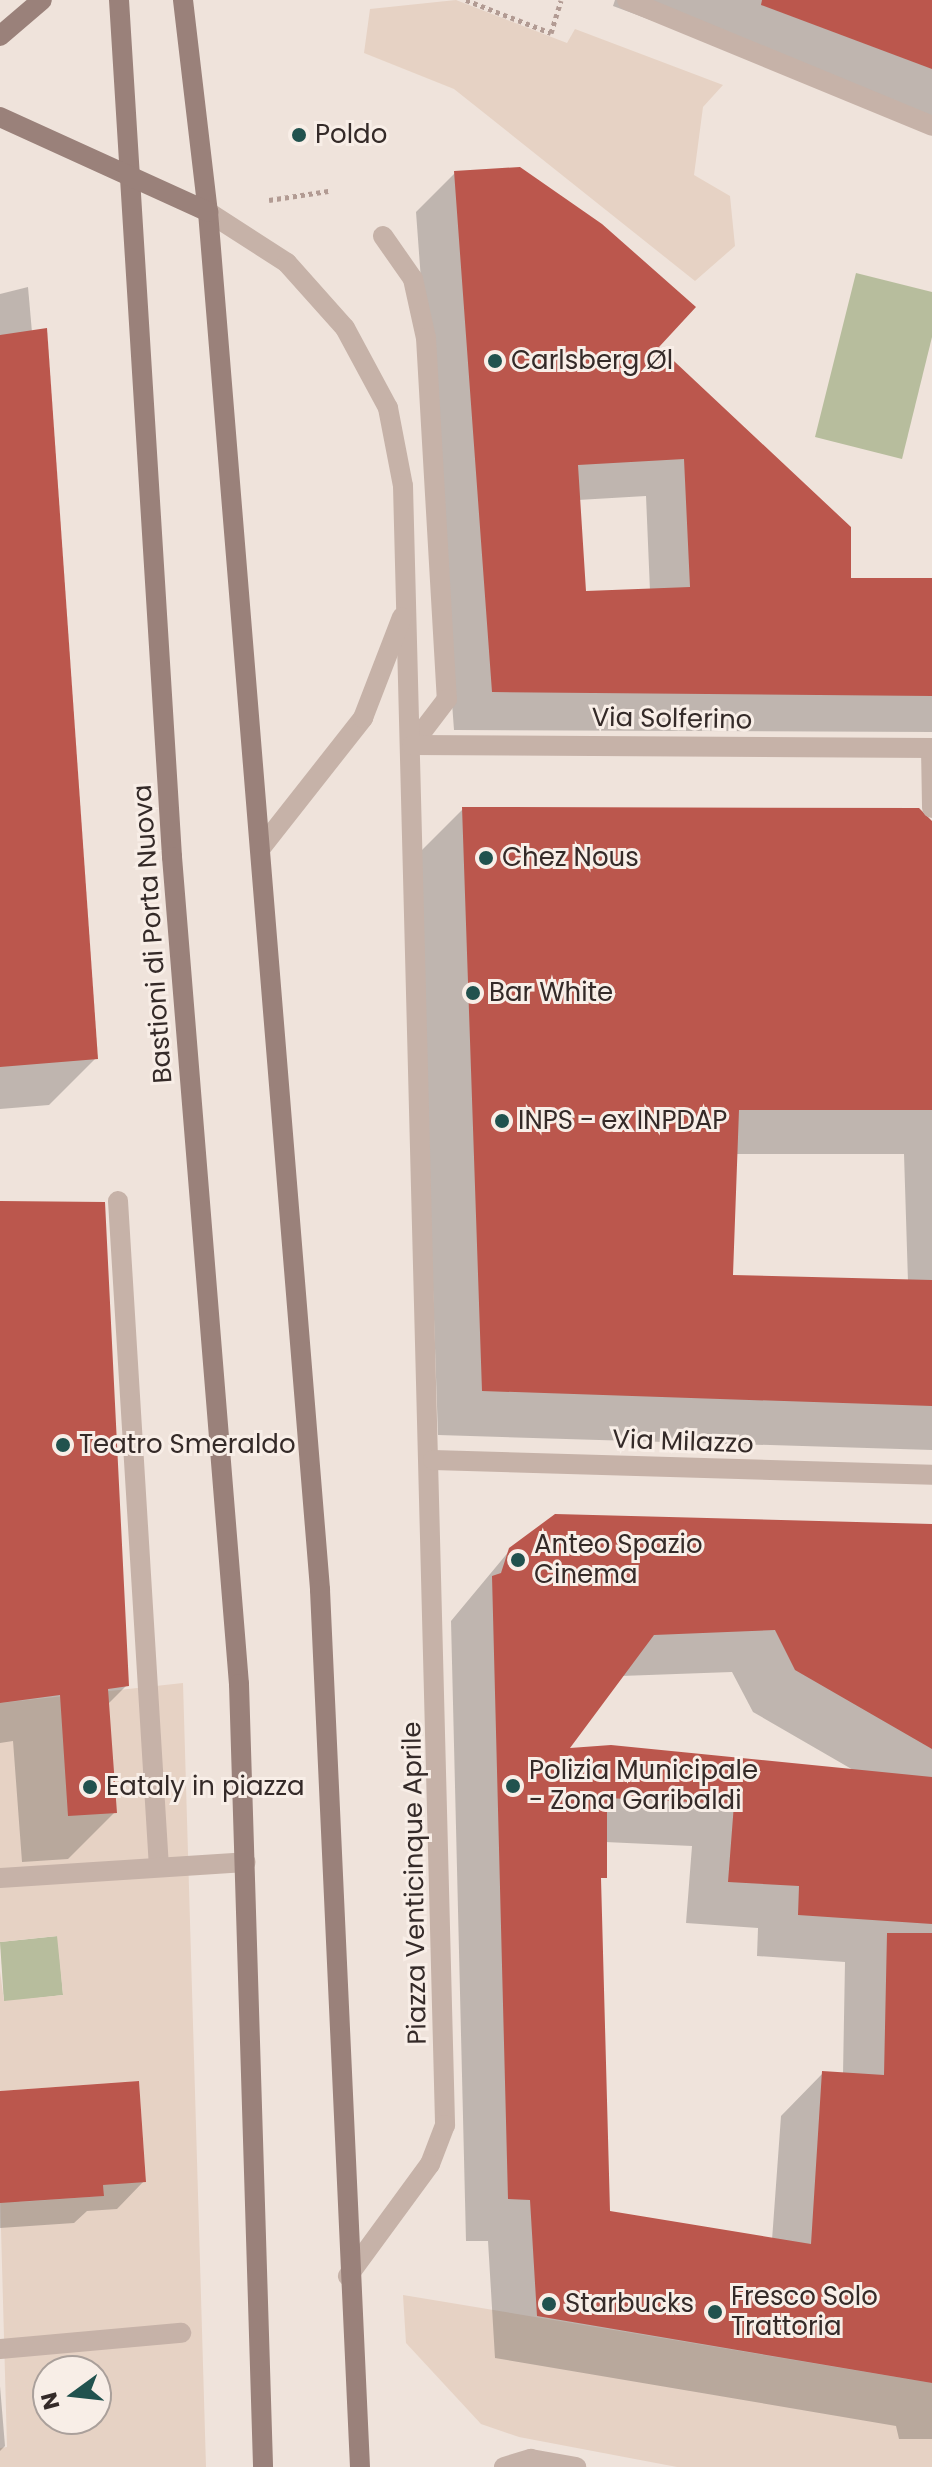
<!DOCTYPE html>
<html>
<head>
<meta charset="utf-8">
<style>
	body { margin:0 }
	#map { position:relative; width:932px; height:2467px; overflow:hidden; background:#efe3db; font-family:Poppins,sans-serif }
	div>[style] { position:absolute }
	.green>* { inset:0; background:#b7bd9d }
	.plaza>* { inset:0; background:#e6d2c4 }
	.shadow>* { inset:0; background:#0003 }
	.building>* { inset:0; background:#bb574d }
	.path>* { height:5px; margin-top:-2.5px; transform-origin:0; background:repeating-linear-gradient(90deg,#b29b93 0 4px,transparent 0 8px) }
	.service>* { height:20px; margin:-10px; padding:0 10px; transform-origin:10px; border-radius:10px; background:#c6b2a8 }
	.pedestrian>* { height:20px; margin:-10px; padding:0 10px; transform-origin:10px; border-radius:10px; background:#c6b2a8 }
	.minor>* { height:20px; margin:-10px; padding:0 10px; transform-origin:10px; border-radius:10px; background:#c6b2a8 }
	.secondary>* { height:20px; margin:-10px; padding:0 10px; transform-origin:10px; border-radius:10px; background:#9a817a }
	.dots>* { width:22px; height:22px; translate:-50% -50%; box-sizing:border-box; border:4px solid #f8eee7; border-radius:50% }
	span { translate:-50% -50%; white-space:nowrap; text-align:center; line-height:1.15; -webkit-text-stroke:6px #f8eee7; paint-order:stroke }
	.poi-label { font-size:26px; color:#342a28 }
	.left { translate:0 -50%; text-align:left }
	.street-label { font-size:26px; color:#342a28 }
	.north { position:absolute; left:32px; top:2355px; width:80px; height:80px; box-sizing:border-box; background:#f8eee7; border:2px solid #aaa09b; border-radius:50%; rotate:255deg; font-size:22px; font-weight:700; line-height:32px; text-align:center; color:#342a28 }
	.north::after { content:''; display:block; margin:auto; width:28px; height:36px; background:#21524e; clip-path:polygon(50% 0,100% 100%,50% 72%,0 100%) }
</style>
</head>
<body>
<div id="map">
	<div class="green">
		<div style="clip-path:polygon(856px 273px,932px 292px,932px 337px,902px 459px,815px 437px)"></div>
		<div style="clip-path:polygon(58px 1936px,63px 1995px,4px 2002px,0 1942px)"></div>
	</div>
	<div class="plaza">
		<div style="clip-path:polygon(456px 0,567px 43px,575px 29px,723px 85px,703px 107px,694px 175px,730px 196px,735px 246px,695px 281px,454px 89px,364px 53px,370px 9px)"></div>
		<div style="clip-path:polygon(evenodd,183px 1683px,206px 2467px,0 2467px,0 2448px,7px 2447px,0 2192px,20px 2202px,104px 2196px,103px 2185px,146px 2181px,139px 2081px,0 2091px,0 1971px,4px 2001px,63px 1995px,57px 1936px,0 1942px,0 1703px,183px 1683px,48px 2371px,96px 2371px,96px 2419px,48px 2419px,48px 2371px)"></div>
		<div style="clip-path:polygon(403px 2295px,932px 2383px,932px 2467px,677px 2467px,519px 2437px,481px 2424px,406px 2343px)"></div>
	</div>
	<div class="shadow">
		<div style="clip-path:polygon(615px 0,932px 0,932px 125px,613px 6px)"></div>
		<div style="clip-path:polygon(evenodd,455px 173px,656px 347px,849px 580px,932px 580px,932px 732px,454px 730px,416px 212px,455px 173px,646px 496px,650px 591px,584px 594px,578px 500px,646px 496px)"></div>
		<div style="clip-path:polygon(28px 287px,96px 1058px,49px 1105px,0 1109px,0 294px)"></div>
		<div style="clip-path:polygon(evenodd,463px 809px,932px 823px,932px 1450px,438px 1435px,418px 854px,463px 809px,735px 1154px,904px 1154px,908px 1282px,731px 1277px,735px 1154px)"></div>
		<div style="clip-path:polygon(0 1203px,127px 1685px,107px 1705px,115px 1812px,68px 1859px,22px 1862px,13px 1741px,0 1743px)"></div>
		<div style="clip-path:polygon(evenodd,932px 1526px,932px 2439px,899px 2439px,896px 2426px,495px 2358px,488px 2241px,466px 2241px,451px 1621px,510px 1550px,932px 1526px,732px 1672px,753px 1712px,855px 1771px,566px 1750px,621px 1676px,732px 1672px,932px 1526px,605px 1842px,692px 1846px,686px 1923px,758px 1928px,757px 1956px,845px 1962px,843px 2074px,823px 2073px,781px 2116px,772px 2240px,608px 2212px,599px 1884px,605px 1842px)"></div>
		<div style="clip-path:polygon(0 2093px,144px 2181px,117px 2209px,87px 2211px,74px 2223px,0 2228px)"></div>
		<div style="clip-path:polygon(0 2386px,5px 2446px,0 2451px)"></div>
	</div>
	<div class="building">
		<div style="clip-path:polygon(762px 0,932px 0,932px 69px,761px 5px)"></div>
		<div style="clip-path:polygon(evenodd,520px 167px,602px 224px,696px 307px,659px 347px,851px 527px,851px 578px,932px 578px,932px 696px,492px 692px,454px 171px,520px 167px,684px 459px,690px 587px,586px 591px,578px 465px,684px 459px)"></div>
		<div style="clip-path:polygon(47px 328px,98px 1059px,0 1067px,0 335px)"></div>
		<div style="clip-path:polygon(462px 807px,919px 808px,932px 821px,932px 1110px,739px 1110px,733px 1275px,932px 1280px,932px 1406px,482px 1391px)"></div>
		<div style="clip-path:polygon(0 1201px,105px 1202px,129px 1686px,108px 1689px,117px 1813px,68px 1816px,60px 1695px,0 1703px)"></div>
		<div style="clip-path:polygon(555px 1514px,932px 1524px,932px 1749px,795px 1670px,775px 1630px,654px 1635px,570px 1748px,611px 1745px,932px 1777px,932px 1924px,798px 1915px,799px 1886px,728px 1882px,734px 1804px,607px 1798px,607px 1878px,601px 1878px,610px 2211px,811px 2244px,822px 2071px,884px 2075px,887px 1933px,932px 1933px,932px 2383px,537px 2316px,530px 2200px,508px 2199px,492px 1576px,501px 1573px,509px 1548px)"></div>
		<div style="clip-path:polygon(139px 2081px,146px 2182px,103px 2185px,104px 2196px,0 2203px,0 2091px)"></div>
	</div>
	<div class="path">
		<div style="left:466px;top:0;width:91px;rotate:21.2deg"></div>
		<div style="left:551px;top:33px;width:34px;rotate:-73deg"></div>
		<div style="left:269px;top:200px;width:60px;rotate:-8.7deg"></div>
	</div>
	<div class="service">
		<div style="left:383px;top:236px;width:52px;rotate:55.1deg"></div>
		<div style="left:413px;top:279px;width:60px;rotate:77.6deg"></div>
		<div style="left:426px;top:338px;width:362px;rotate:86.7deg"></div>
		<div style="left:447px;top:699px;width:58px;rotate:127.3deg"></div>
		<div style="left:931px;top:748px;width:60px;rotate:89deg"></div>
		<div style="left:118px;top:1201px;width:667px;rotate:86.48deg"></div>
	</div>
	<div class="pedestrian">
		<div style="left:0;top:2349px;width:182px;rotate:-5.1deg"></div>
	</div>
	<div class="minor">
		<div style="left:627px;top:0;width:330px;rotate:22.4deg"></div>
		<div style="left:208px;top:212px;width:94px;rotate:32.8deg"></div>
		<div style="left:287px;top:263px;width:87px;rotate:48.3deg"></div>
		<div style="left:345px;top:328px;width:91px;rotate:61.7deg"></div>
		<div style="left:388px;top:408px;width:79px;rotate:79.1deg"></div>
		<div style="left:403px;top:486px;width:1640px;rotate:88.53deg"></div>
		<div style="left:445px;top:2125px;width:42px;rotate:111deg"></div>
		<div style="left:430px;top:2164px;width:139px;rotate:126.2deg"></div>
		<div style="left:412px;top:745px;width:520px;rotate:0.33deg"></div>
		<div style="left:260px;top:849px;width:167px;rotate:-51.8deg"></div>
		<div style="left:363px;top:718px;width:108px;rotate:-68.9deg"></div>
		<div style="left:433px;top:1460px;width:499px;rotate:1.7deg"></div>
		<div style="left:0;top:1878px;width:246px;rotate:-3.7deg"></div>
		<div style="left:504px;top:2467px;width:28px;rotate:-17deg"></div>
		<div style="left:531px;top:2459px;width:46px;rotate:10.1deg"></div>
	</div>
	<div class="secondary">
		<div style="left:119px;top:0;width:859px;rotate:86.46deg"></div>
		<div style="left:172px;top:857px;width:830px;rotate:85.37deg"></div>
		<div style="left:239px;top:1684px;width:783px;rotate:88.24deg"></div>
		<div style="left:183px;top:0;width:213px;rotate:83.3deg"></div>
		<div style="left:208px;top:212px;width:1383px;rotate:85.35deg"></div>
		<div style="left:320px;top:1590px;width:878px;rotate:87.39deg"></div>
		<div style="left:0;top:36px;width:55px;rotate:-40.6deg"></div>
		<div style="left:0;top:117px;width:229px;rotate:24.5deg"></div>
	</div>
	<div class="dots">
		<div style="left:299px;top:135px;background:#21524e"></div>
		<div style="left:495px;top:361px;background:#21524e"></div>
		<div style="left:486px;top:858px;background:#21524e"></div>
		<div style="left:473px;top:993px;background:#21524e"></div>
		<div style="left:502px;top:1121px;background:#21524e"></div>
		<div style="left:63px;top:1445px;background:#21524e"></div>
		<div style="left:518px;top:1560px;background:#21524e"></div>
		<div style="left:513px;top:1786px;background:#21524e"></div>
		<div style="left:90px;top:1787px;background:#21524e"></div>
		<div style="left:549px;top:2304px;background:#21524e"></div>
		<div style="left:715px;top:2312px;background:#21524e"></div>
	</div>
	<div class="poi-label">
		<span class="left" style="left:315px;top:135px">Poldo</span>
		<span class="left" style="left:511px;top:361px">Carlsberg Øl</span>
		<span class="left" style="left:502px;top:858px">Chez Nous</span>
		<span class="left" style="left:489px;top:993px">Bar White</span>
		<span class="left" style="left:518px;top:1121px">INPS - ex INPDAP</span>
		<span class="left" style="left:79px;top:1445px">Teatro Smeraldo</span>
		<span class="left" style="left:534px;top:1560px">Anteo Spazio<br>Cinema</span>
		<span class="left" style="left:529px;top:1786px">Polizia Municipale<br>- Zona Garibaldi</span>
		<span class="left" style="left:106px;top:1787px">Eataly in piazza</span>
		<span class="left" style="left:731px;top:2312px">Fresco Solo<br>Trattoria</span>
		<span class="left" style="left:565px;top:2304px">Starbucks</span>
	</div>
	<div class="street-label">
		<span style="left:672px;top:719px;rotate:1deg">Via Solferino</span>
		<span style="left:153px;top:934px;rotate:-94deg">Bastioni di Porta Nuova</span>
		<span style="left:683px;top:1442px;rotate:2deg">Via Milazzo</span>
		<span style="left:415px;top:1883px;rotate:-91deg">Piazza Venticinque Aprile</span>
	</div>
	<div class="north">N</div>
</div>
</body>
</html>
